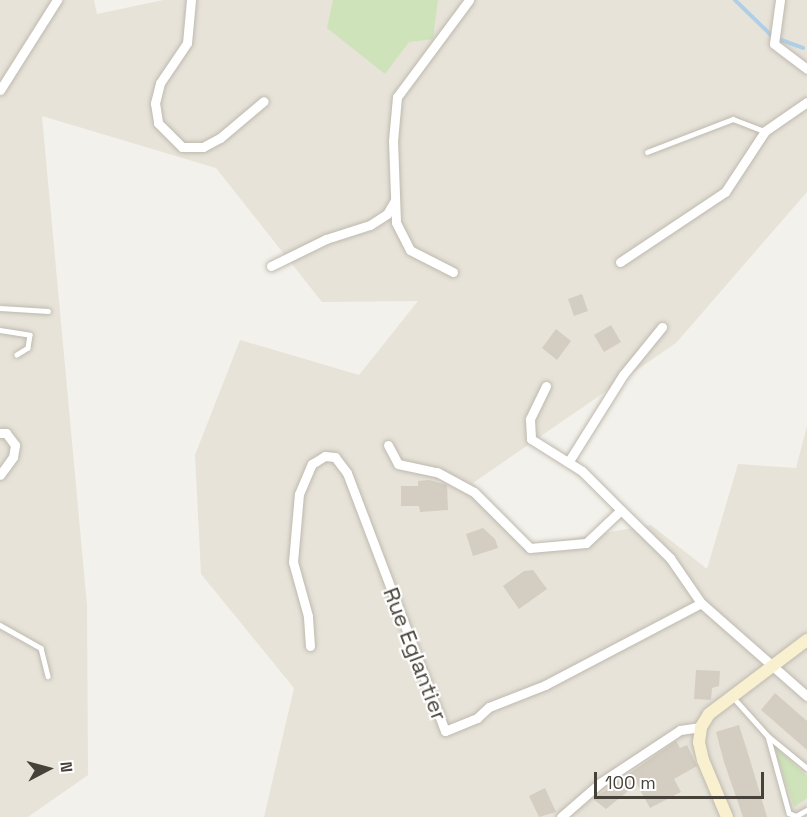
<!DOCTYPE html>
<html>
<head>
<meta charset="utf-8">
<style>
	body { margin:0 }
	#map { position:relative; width:807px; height:817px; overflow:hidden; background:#f3f1eb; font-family:"Space Grotesk",sans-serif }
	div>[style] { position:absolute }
	.residential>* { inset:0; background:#e7e3d9 }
	.green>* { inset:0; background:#cee3b9 }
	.stream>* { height:4px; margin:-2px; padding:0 2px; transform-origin:2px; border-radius:2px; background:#afcfe8 }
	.building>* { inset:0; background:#d4cdc1 }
	.roads { filter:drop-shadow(0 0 2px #beb9ae) drop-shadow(0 0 2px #beb9ae) }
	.lane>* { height:4.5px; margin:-2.25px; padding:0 2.25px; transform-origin:2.25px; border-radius:2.25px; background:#fff }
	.street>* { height:9px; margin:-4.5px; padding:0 4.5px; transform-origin:4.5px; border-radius:4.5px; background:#fff }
	.secondary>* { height:12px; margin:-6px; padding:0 6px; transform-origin:6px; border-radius:6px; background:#f9f0d0 }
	span { translate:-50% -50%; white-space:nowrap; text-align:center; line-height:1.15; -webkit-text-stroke:4.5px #fff; paint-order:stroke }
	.street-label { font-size:22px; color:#474239 }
	.north { position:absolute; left:18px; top:739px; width:60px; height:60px; -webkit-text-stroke:4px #fff; paint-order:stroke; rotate:84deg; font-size:16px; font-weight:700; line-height:24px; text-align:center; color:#474239 }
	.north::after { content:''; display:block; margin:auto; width:21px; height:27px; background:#474239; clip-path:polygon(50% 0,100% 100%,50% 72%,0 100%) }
	.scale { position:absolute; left:594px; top:772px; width:170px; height:27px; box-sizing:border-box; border:3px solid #474239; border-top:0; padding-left:8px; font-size:18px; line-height:21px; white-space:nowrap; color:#474239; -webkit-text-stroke:4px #fff; paint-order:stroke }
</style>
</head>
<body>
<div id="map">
	<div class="residential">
		<div style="clip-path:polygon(0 0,94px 0,97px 14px,163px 0,807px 0,807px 192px,676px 343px,473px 483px,521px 547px,651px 525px,707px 569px,738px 464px,796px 468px,807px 426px,807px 817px,264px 817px,294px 688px,201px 574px,195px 455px,240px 340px,359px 375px,418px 301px,322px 302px,216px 168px,42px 116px,87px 605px,88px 775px,28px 817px,0 817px)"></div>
	</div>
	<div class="green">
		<div style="clip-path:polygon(333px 0,438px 0,433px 39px,409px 42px,385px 74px,327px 28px)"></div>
		<div style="clip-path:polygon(774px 746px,807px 776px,807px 798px,794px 807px)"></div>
	</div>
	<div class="stream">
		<div style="left:735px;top:0;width:53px;rotate:44.2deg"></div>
		<div style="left:773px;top:37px;width:32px;rotate:20deg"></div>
	</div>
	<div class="building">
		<div style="clip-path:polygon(582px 294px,588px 311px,574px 316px,568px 299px)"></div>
		<div style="clip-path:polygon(611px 325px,621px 342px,604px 352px,594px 335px)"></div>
		<div style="clip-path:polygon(556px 329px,571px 341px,557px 360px,542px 348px)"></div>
		<div style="clip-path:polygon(429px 480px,447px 485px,448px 510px,420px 512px,419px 506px,401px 506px,401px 486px,418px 486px,418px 481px)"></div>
		<div style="clip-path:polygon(483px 528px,495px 539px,498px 548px,473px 556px,466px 534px)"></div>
		<div style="clip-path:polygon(533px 570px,547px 589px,519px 609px,503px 586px,524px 571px)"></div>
		<div style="clip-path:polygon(696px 670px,720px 671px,719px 686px,712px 688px,711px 700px,694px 699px)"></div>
		<div style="clip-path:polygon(775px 693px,807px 721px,807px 750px,761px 710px)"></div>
		<div style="clip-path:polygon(739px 725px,750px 760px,767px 817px,743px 817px,724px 762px,716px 732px)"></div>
		<div style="clip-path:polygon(676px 741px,680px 748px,687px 745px,697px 766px,674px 779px,681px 792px,650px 808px,637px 784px,606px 809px,593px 799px)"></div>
		<div style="clip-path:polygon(545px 788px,556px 812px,539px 817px,529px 796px)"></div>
	</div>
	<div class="roads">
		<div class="lane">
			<div style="left:647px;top:152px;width:92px;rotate:-21deg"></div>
			<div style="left:733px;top:119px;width:34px;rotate:21deg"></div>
			<div style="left:0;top:308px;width:48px;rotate:3.6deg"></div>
			<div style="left:0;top:330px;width:30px;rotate:9deg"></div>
			<div style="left:30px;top:335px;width:13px;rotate:99deg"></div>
			<div style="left:28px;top:348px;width:13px;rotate:148deg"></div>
			<div style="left:0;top:625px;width:47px;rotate:29.3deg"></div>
			<div style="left:41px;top:648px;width:29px;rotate:76deg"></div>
			<div style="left:733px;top:697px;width:52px;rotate:48.1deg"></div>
			<div style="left:768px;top:736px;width:50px;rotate:39.4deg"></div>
			<div style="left:768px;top:736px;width:80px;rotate:74.7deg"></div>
			<div style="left:789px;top:813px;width:8px;rotate:23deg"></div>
			<div style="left:796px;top:816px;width:13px;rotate:-29deg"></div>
		</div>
		<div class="street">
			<div style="left:191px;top:0;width:43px;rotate:95.3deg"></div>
			<div style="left:187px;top:43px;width:48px;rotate:124deg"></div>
			<div style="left:160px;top:83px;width:21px;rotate:104deg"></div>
			<div style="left:155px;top:103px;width:20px;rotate:81deg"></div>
			<div style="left:158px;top:123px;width:34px;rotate:45deg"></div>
			<div style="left:182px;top:147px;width:21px"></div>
			<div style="left:203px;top:147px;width:19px;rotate:-28deg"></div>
			<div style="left:220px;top:138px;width:57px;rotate:-40.1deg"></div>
			<div style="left:780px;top:0;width:44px;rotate:97.8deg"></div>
			<div style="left:774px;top:44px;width:41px;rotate:37.1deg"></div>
			<div style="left:0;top:90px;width:107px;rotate:-57.7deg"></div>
			<div style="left:620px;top:262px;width:126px;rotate:-33.7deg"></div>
			<div style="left:725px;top:192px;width:73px;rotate:-56.7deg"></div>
			<div style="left:765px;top:131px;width:51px;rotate:-34.6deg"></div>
			<div style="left:271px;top:266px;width:61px;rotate:-26.1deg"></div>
			<div style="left:326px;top:239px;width:46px;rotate:-17.7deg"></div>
			<div style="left:370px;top:225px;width:20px;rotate:-33deg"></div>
			<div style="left:387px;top:214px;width:16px;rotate:-60deg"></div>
			<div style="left:453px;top:272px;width:48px;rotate:-152.9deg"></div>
			<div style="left:410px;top:250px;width:31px;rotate:-117deg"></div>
			<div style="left:396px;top:222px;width:81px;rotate:-92.1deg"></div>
			<div style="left:393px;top:141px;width:44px;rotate:-84.8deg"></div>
			<div style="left:397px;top:97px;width:121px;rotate:-53.4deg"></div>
			<div style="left:546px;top:386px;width:37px;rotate:116deg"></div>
			<div style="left:530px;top:419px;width:20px;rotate:87deg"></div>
			<div style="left:531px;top:439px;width:60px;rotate:32.1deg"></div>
			<div style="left:582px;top:471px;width:55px;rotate:45deg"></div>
			<div style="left:0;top:433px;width:6px"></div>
			<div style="left:6px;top:433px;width:15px;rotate:53deg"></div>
			<div style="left:15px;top:445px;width:12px;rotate:99deg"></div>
			<div style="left:13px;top:457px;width:22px;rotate:126deg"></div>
			<div style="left:388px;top:445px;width:21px;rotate:62deg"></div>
			<div style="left:398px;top:464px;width:40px;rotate:12deg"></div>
			<div style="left:437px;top:472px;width:42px;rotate:28.4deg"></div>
			<div style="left:474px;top:492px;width:79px;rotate:45deg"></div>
			<div style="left:530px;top:548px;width:56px;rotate:-5.1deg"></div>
			<div style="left:586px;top:543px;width:48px;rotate:-43.3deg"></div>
			<div style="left:621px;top:510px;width:69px;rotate:44.4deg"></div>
			<div style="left:670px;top:558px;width:55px;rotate:55.4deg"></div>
			<div style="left:569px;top:461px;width:102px;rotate:-57.9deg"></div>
			<div style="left:623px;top:375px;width:62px;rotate:-50.9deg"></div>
			<div style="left:310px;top:646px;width:30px;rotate:-94deg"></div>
			<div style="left:308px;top:616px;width:56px;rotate:-105.5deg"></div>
			<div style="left:293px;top:562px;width:68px;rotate:-85deg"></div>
			<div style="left:299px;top:494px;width:33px;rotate:-67deg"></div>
			<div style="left:312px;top:464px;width:15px;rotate:-32deg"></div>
			<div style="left:325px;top:456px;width:10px;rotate:6deg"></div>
			<div style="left:335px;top:457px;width:20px;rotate:53deg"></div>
			<div style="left:347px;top:473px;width:276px;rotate:69.2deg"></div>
			<div style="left:445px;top:731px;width:35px;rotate:-22deg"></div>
			<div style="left:477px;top:718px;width:16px;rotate:-43deg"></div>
			<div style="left:489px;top:707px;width:60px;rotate:-21.4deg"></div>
			<div style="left:545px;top:685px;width:176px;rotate:-27.7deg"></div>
			<div style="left:701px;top:603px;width:141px;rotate:41.3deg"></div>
			<div style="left:561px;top:817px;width:52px;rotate:-41.1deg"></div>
			<div style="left:600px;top:783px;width:96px;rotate:-33.5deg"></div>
			<div style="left:680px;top:730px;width:21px;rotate:-8deg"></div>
		</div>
		<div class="secondary">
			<div style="left:727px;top:817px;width:62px;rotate:-112.8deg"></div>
			<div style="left:703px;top:760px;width:18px;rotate:-103deg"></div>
			<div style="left:699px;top:742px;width:15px;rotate:-82deg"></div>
			<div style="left:701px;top:727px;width:15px;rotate:-58deg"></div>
			<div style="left:709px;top:714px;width:123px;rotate:-37.1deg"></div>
		</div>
	</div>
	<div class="street-label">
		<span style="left:415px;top:654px;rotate:69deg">Rue Eglantier</span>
	</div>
	<div class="north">N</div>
	<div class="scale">100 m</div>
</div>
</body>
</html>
